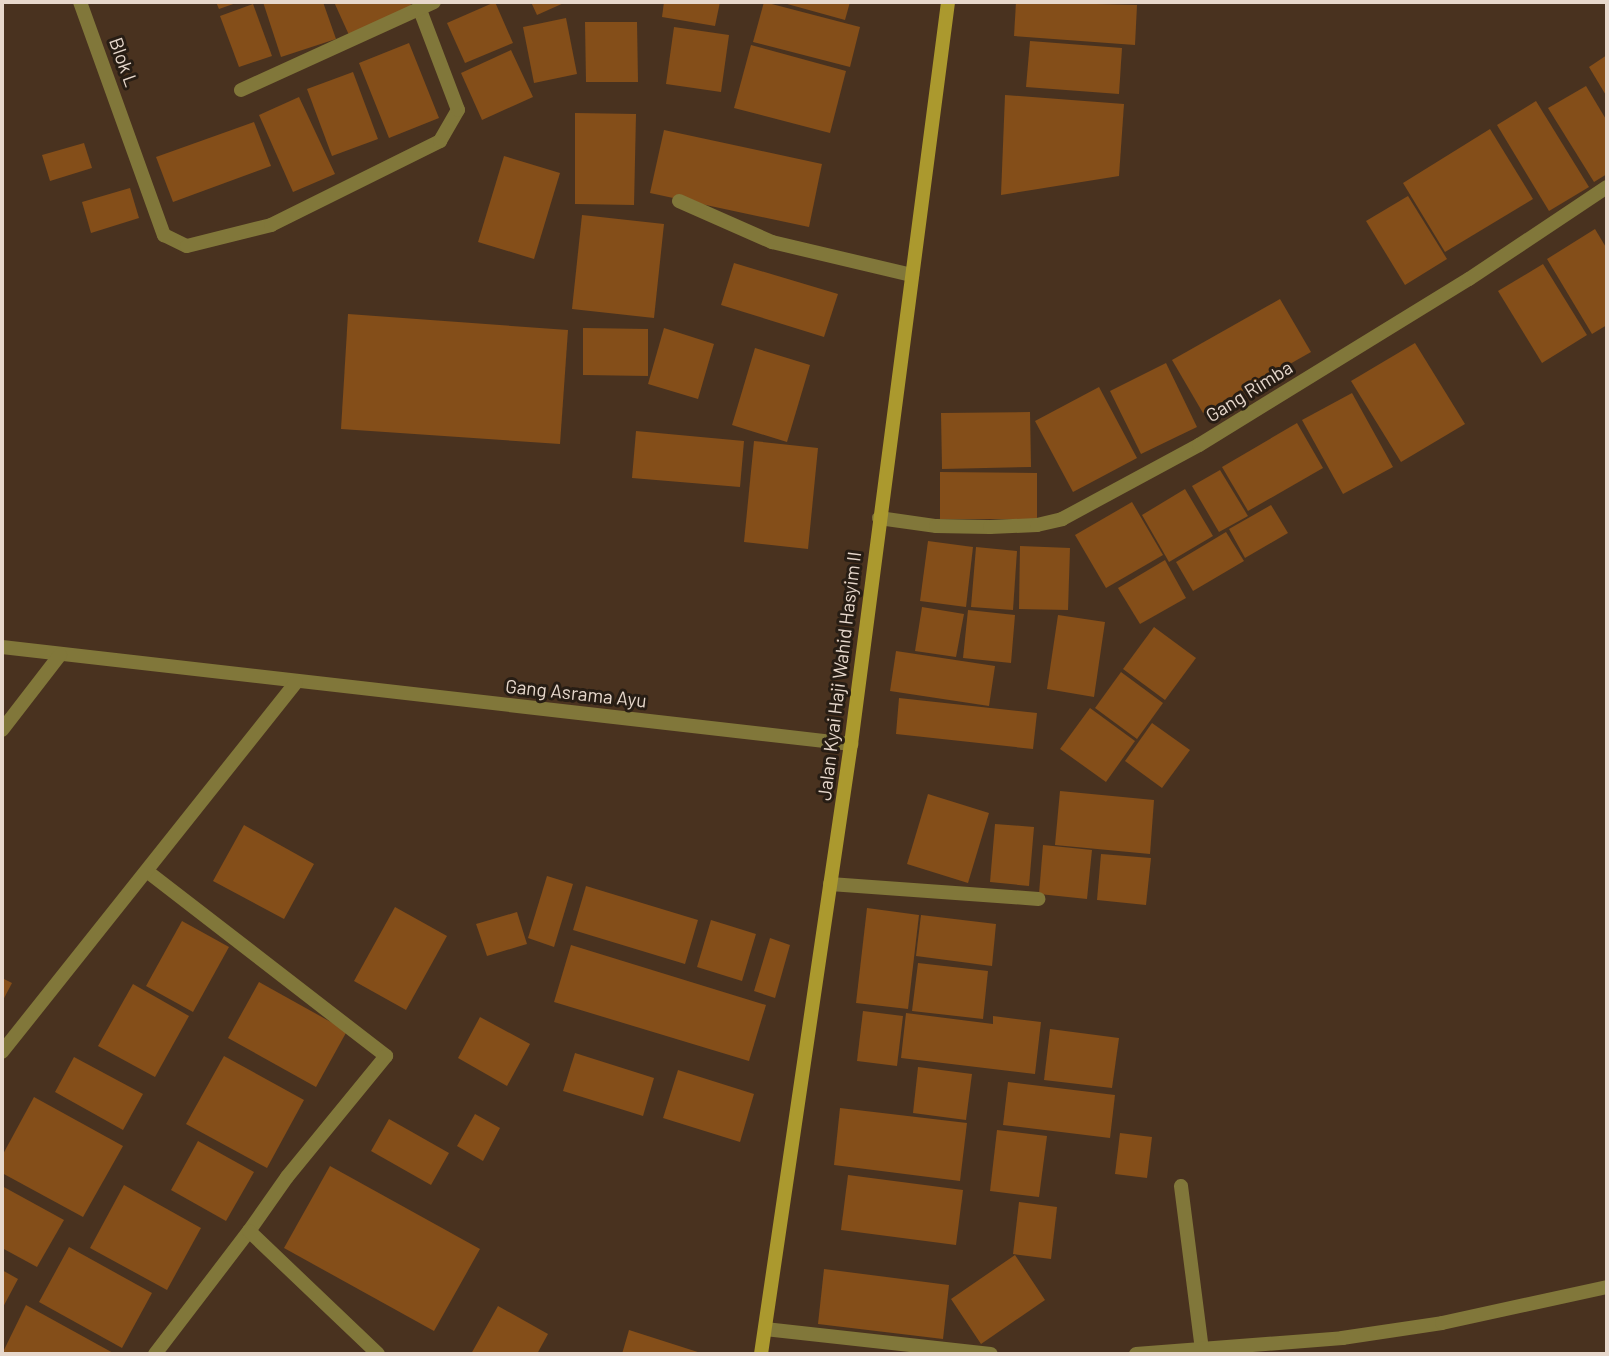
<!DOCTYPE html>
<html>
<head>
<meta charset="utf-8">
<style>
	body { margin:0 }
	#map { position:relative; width:1609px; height:1356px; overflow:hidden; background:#49321f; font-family:Barlow,sans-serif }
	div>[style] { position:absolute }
	.building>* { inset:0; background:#844e19 }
	.lane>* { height:14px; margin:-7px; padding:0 7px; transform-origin:7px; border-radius:7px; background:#81773a }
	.street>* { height:14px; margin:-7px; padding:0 7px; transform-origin:7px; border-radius:7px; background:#81773a }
	.secondary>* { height:14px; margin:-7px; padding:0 7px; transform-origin:7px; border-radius:7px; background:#ab992e }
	span { translate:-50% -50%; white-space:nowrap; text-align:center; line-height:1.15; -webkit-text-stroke:6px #271d14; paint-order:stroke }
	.street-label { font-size:19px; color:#e7d8cc }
	.frame { position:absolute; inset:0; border:4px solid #e7d8cc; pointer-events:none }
</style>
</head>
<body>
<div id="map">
	<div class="building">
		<div style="clip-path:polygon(216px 2px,239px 2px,219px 9px)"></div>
		<div style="clip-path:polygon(263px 2px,323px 2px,336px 39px,281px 57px)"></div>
		<div style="clip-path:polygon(334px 2px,410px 2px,412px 8px,349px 35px)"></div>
		<div style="clip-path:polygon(495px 2px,513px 43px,465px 63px,447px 23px)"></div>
		<div style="clip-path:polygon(531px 2px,566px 2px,537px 15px)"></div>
		<div style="clip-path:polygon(664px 2px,720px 2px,715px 26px,662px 17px)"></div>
		<div style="clip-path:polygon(764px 2px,860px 27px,850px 67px,753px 42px)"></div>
		<div style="clip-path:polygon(780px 2px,850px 2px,845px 20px)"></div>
		<div style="clip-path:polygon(1016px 2px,1137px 5px,1135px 45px,1014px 36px)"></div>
		<div style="clip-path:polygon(253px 4px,272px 56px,239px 67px,220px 16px)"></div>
		<div style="clip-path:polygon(566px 18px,577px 74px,534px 83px,523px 27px)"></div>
		<div style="clip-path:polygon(585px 22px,637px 22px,638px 82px,586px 82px)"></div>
		<div style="clip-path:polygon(674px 27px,729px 35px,721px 92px,666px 84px)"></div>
		<div style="clip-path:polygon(1030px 41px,1122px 48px,1119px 94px,1026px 87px)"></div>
		<div style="clip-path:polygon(409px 43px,439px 118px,389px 138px,359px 63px)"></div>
		<div style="clip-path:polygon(751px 45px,846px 71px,830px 133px,734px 108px)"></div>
		<div style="clip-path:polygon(511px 50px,533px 97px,482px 120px,461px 73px)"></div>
		<div style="clip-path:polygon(1607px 55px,1607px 97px,1589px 67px)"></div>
		<div style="clip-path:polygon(353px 72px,378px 139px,332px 156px,307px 89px)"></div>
		<div style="clip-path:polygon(1586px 86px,1607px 121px,1607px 174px,1594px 182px,1548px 108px)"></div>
		<div style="clip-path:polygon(1005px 95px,1124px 104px,1119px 176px,1001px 195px)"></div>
		<div style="clip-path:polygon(299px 97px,335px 174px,293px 192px,259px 115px)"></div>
		<div style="clip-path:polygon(1536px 101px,1589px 187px,1549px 211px,1497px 125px)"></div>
		<div style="clip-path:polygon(575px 113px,636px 114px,634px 205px,575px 204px)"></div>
		<div style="clip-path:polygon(254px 122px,271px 166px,173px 202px,156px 157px)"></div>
		<div style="clip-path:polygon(1490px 129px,1533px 199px,1445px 252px,1403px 183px)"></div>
		<div style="clip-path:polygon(664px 130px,822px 164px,809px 227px,650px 193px)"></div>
		<div style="clip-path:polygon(84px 143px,92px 168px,50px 181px,42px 155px)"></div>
		<div style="clip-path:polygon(504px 156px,560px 173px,534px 259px,478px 242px)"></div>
		<div style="clip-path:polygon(130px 188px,139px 218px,91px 233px,82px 202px)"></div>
		<div style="clip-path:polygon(1408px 196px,1447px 259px,1405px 285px,1366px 221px)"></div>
		<div style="clip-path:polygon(582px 215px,664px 224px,654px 318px,572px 309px)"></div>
		<div style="clip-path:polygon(1595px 229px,1607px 249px,1607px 325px,1592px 334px,1547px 259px)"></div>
		<div style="clip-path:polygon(734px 263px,838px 294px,824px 337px,721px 305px)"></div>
		<div style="clip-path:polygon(1543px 264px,1587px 335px,1542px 363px,1498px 291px)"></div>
		<div style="clip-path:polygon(1280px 299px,1311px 352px,1203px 413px,1172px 360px)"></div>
		<div style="clip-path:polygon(348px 314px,568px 330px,560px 444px,341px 429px)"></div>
		<div style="clip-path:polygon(583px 328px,648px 329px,648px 376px,583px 375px)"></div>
		<div style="clip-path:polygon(664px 328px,714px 344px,698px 399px,648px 384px)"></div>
		<div style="clip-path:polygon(1415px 343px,1465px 424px,1401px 462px,1351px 381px)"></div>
		<div style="clip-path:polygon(755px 348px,810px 365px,787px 442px,732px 425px)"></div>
		<div style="clip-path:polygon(1166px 363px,1197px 427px,1141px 454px,1110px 391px)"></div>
		<div style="clip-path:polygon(1099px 387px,1137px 458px,1073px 492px,1035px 421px)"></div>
		<div style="clip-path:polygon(1352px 393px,1393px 467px,1343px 494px,1302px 420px)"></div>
		<div style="clip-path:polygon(1030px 412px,1031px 467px,942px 469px,941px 413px)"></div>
		<div style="clip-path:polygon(1297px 423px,1323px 468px,1248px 511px,1222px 467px)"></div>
		<div style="clip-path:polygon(636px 431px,744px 441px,740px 487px,632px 478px)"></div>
		<div style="clip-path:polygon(754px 441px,818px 448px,808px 549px,744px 542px)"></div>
		<div style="clip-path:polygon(1220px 470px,1248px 516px,1219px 532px,1192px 486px)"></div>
		<div style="clip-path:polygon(940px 472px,1037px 473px,1037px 519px,940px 519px)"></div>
		<div style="clip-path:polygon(1185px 489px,1213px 536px,1169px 562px,1142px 515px)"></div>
		<div style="clip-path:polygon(1132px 502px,1163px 555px,1106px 588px,1075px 535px)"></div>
		<div style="clip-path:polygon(1271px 505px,1288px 533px,1245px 558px,1229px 529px)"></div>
		<div style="clip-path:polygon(1226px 532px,1244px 561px,1193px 591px,1176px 562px)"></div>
		<div style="clip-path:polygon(928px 541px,973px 547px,966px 607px,920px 601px)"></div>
		<div style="clip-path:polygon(1020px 546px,1070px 548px,1068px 610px,1019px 609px)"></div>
		<div style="clip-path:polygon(976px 547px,1017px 551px,1013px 610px,971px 607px)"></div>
		<div style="clip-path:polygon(1165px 560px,1186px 598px,1140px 624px,1118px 588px)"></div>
		<div style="clip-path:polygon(922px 607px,964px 614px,956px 657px,915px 651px)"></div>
		<div style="clip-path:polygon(968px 610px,1015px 615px,1011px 663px,963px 658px)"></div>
		<div style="clip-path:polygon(1058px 615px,1105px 622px,1094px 697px,1047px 689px)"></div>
		<div style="clip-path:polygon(1154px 627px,1196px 658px,1165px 700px,1123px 669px)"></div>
		<div style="clip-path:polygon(896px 651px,995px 666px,989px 706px,890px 691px)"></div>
		<div style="clip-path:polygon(1121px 672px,1163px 703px,1137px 739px,1095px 708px)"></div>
		<div style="clip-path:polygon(899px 698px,1037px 713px,1033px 749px,896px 734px)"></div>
		<div style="clip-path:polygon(1090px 708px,1135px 741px,1106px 782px,1060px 749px)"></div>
		<div style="clip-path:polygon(1152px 723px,1190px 750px,1162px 788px,1125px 761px)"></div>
		<div style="clip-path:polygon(1060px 791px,1154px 800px,1150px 854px,1055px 845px)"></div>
		<div style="clip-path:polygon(928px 794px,989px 813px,968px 883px,907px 864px)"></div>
		<div style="clip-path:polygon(995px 824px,1034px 827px,1029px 886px,990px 882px)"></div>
		<div style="clip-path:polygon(244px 825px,314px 864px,284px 919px,213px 881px)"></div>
		<div style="clip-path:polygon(1043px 845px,1092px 850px,1087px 899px,1039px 894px)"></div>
		<div style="clip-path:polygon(1101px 854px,1151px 858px,1146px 905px,1097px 900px)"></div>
		<div style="clip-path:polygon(547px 876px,573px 884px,554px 947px,528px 938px)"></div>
		<div style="clip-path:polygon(586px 886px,698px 920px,685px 964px,573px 930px)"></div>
		<div style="clip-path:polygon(395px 907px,447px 936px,406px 1010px,354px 981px)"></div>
		<div style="clip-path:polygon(867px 908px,919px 915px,908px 1009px,856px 1003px)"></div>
		<div style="clip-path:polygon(517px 912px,527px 944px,487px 956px,476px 924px)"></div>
		<div style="clip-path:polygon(921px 915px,996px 924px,992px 966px,916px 956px)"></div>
		<div style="clip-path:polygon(711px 920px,756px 934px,742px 981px,697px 967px)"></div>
		<div style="clip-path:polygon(182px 921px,229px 947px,193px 1012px,146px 986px)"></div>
		<div style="clip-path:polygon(770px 938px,790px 945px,775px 998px,754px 991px)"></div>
		<div style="clip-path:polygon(571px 945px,766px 1005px,749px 1061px,554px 1002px)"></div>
		<div style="clip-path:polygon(918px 963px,988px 971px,983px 1019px,912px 1011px)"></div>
		<div style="clip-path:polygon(2px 978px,12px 983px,2px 1002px)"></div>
		<div style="clip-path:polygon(259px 982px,347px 1031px,316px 1087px,228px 1038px)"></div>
		<div style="clip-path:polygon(133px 984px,189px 1016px,155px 1077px,98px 1046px)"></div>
		<div style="clip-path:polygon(863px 1011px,903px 1016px,897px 1066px,857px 1061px)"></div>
		<div style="clip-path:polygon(906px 1013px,993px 1024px,993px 1016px,1041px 1022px,1035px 1074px,901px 1058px)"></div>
		<div style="clip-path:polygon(480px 1017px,530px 1044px,507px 1086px,458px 1058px)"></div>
		<div style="clip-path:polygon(1050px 1029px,1119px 1038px,1112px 1088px,1044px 1080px)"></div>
		<div style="clip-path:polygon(575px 1053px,654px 1078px,643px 1116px,563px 1091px)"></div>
		<div style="clip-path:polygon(224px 1056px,304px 1100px,267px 1168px,186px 1124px)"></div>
		<div style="clip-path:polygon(74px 1057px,143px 1094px,123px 1130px,55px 1092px)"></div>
		<div style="clip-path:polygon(918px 1067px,972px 1074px,966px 1120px,913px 1113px)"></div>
		<div style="clip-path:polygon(678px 1070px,754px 1094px,740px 1142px,663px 1118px)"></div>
		<div style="clip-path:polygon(1008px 1082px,1115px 1095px,1110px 1138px,1003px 1125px)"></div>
		<div style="clip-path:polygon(34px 1097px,123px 1146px,83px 1217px,2px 1173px,2px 1156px)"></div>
		<div style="clip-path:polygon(840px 1108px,967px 1123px,960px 1181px,834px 1165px)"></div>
		<div style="clip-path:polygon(475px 1114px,500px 1128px,483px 1161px,457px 1146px)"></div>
		<div style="clip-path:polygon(389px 1119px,449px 1153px,431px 1185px,371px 1151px)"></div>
		<div style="clip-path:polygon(997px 1130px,1047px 1136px,1039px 1197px,990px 1191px)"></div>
		<div style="clip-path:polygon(1120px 1133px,1152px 1137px,1147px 1178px,1115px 1174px)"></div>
		<div style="clip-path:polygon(198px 1141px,254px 1172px,226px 1221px,171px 1190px)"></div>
		<div style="clip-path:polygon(330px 1166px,480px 1249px,434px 1331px,284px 1248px)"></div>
		<div style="clip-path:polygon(848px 1175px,963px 1190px,956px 1245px,841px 1230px)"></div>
		<div style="clip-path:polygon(124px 1185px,201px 1228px,167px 1290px,90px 1248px)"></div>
		<div style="clip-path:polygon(2px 1186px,64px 1220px,37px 1267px,2px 1248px)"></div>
		<div style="clip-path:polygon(1019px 1202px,1057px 1207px,1051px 1259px,1013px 1254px)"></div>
		<div style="clip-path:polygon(69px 1247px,152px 1293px,122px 1348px,39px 1302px)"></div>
		<div style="clip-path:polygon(1015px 1255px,1045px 1300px,981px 1344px,951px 1299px)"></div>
		<div style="clip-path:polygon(824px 1269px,949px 1285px,943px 1339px,818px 1324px)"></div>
		<div style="clip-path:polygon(2px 1270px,18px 1279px,2px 1309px)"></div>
		<div style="clip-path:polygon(26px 1305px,115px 1354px,2px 1354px)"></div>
		<div style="clip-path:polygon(498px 1306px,548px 1334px,537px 1354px,471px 1354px)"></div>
		<div style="clip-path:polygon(629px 1330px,704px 1354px,622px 1354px)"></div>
	</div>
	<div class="lane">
		<div style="left:679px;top:201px;width:102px;rotate:23.8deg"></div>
		<div style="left:772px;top:242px;width:144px;rotate:13.3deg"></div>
	</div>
	<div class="street">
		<div style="left:80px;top:2px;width:248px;rotate:70.2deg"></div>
		<div style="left:164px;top:235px;width:25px;rotate:26deg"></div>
		<div style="left:187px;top:246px;width:87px;rotate:-14deg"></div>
		<div style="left:271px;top:225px;width:189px;rotate:-26.4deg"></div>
		<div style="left:440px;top:141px;width:36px;rotate:-60deg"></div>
		<div style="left:458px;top:110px;width:107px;rotate:-110.8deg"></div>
		<div style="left:241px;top:90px;width:212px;rotate:-24.5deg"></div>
		<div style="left:879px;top:518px;width:58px;rotate:8deg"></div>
		<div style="left:936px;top:526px;width:54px;rotate:1.1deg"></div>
		<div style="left:990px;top:527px;width:47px;rotate:-2.4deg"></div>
		<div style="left:1037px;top:525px;width:26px;rotate:-13deg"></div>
		<div style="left:1062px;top:519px;width:156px;rotate:-28.4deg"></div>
		<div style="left:1199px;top:445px;width:317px;rotate:-31.6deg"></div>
		<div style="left:1469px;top:279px;width:166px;rotate:-33.7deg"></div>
		<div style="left:2px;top:647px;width:855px;rotate:6.52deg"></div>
		<div style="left:2px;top:730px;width:95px;rotate:-52.3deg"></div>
		<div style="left:148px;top:872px;width:301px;rotate:37.7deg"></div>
		<div style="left:386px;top:1056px;width:156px;rotate:129.3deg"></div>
		<div style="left:287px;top:1177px;width:66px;rotate:125.1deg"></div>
		<div style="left:830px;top:884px;width:209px;rotate:4.1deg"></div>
		<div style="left:2px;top:1052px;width:472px;rotate:-51.5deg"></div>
		<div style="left:1181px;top:1186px;width:164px;rotate:82.7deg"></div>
		<div style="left:765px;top:1329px;width:227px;rotate:6.3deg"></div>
		<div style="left:155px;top:1354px;width:155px;rotate:-52.6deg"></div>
		<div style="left:249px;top:1231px;width:178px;rotate:43.6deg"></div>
		<div style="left:1136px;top:1354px;width:207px;rotate:-4.4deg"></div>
		<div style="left:1342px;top:1338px;width:101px;rotate:-8.5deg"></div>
		<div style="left:1442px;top:1323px;width:169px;rotate:-12.3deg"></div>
	</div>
	<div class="secondary">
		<div style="left:761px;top:1354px;width:617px;rotate:-81.61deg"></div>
		<div style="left:851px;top:744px;width:748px;rotate:-82.55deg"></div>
	</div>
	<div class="street-label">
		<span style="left:124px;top:62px;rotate:70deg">Blok L</span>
		<span style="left:1249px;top:391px;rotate:-32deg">Gang Rimba</span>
		<span style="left:839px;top:676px;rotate:-83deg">Jalan Kyai Haji Wahid Hasyim II</span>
		<span style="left:576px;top:693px;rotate:6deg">Gang Asrama Ayu</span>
	</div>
	<div class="frame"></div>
</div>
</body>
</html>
